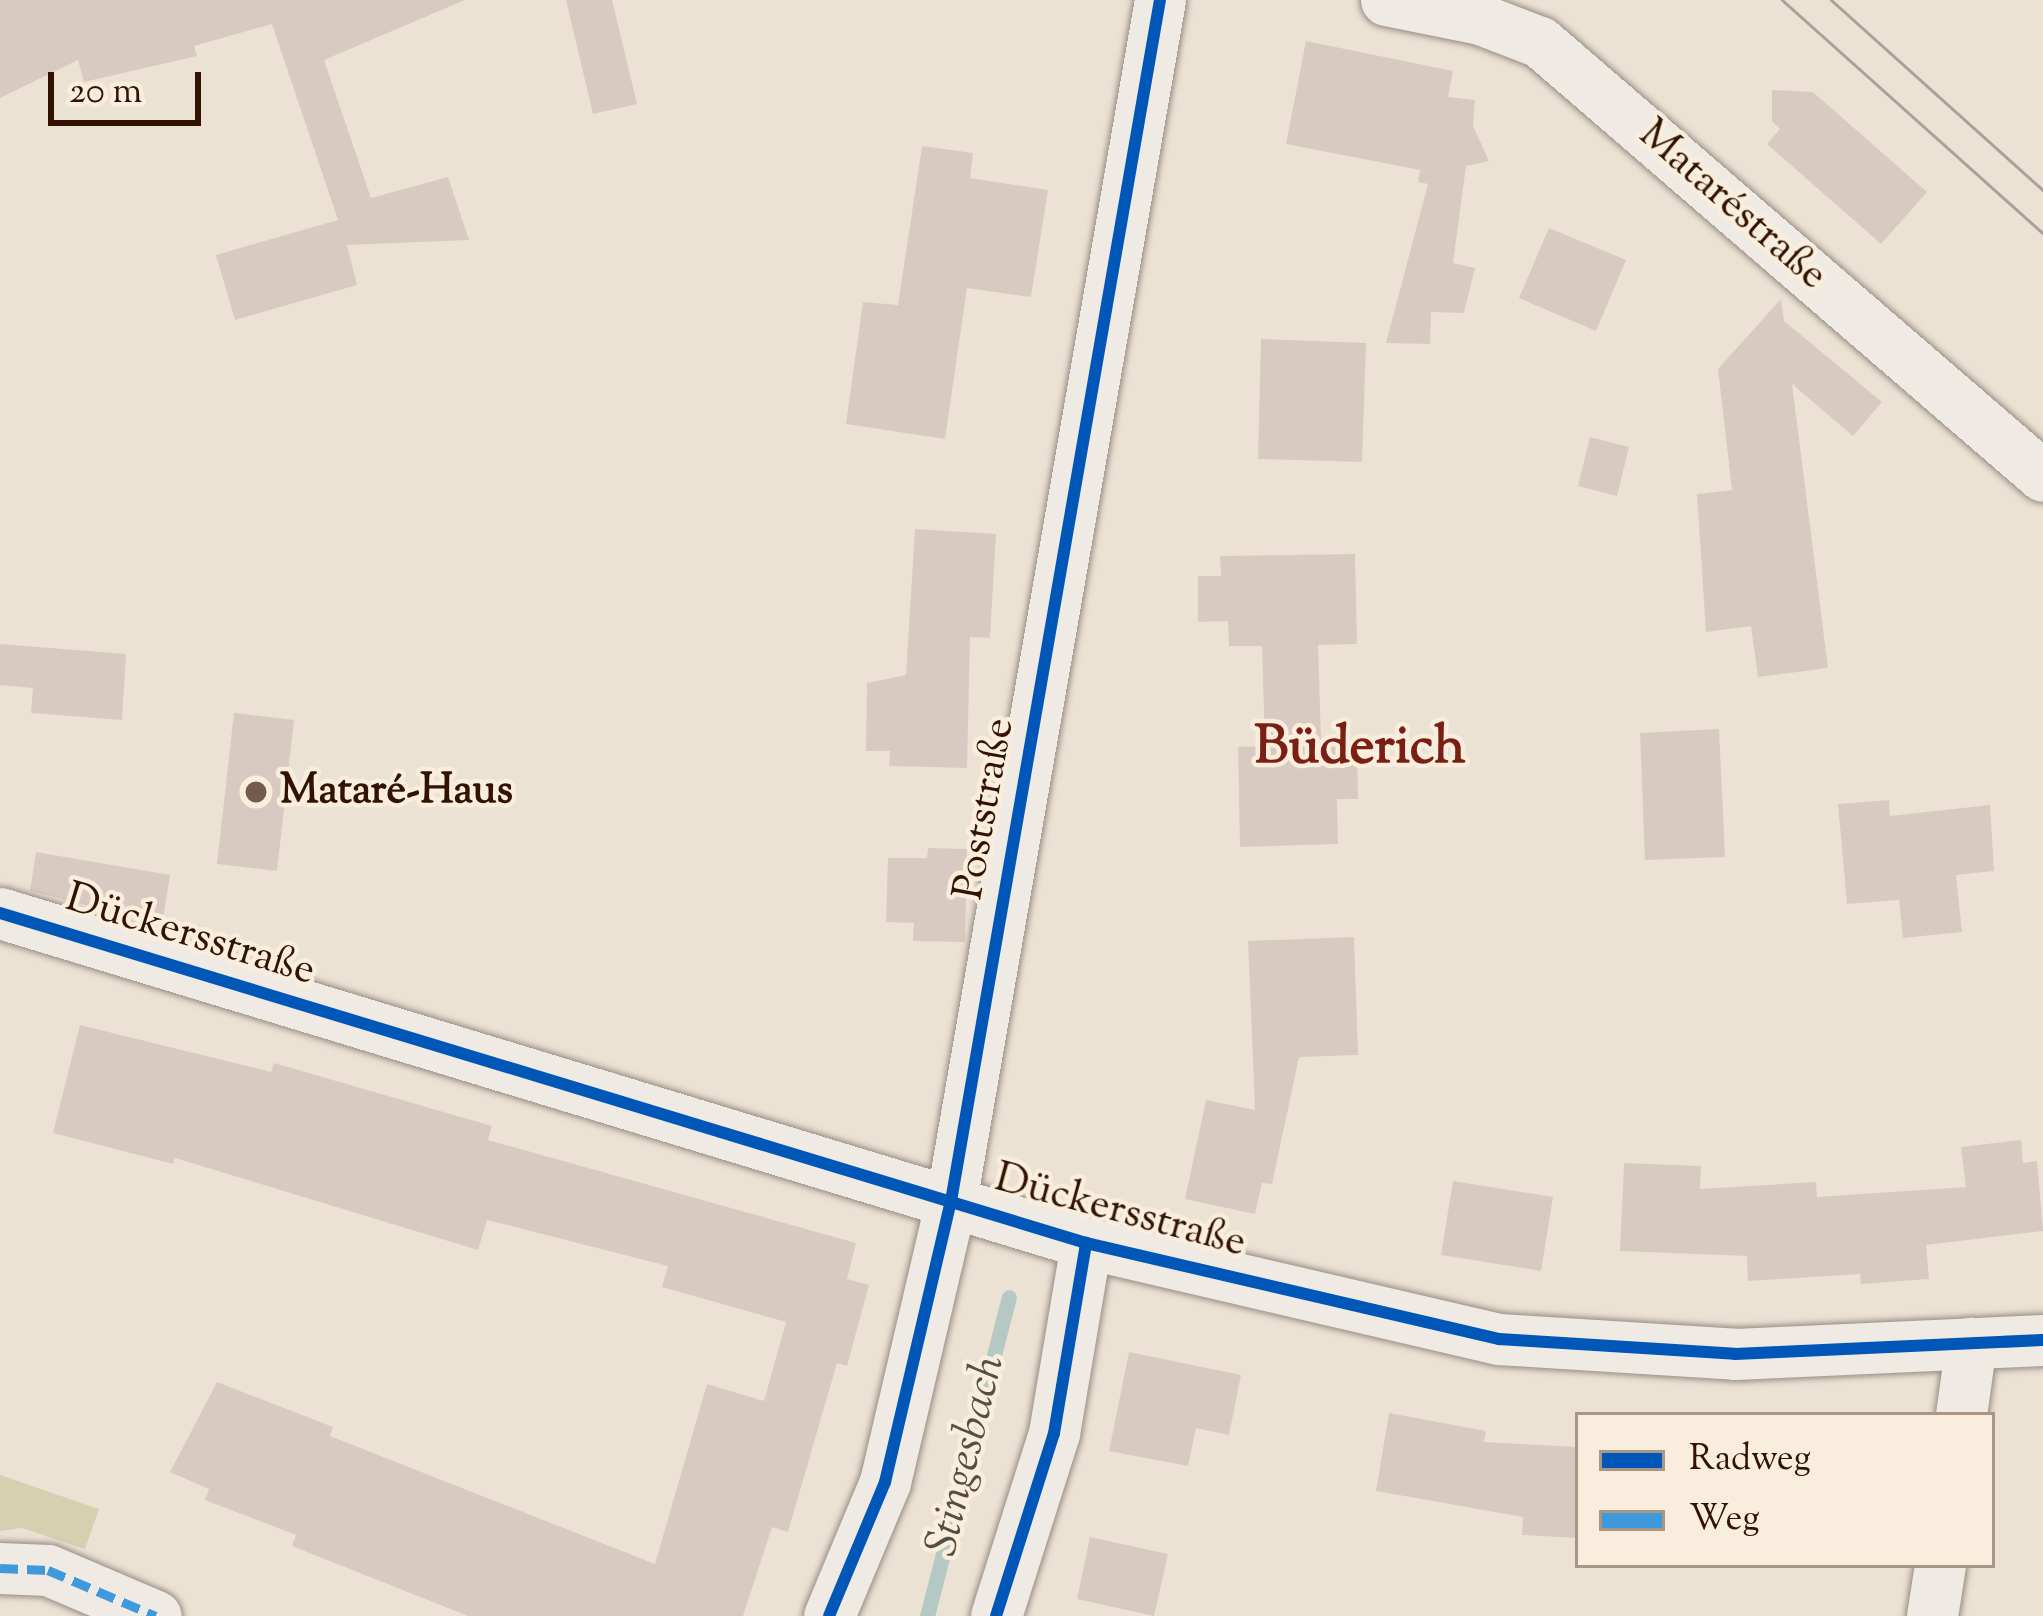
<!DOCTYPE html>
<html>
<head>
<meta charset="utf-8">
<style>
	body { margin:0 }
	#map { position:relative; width:2043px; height:1616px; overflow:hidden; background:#ece2d4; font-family:"Sorts Mill Goudy",serif }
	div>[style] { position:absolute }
	.green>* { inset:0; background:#d5d0b0 }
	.stream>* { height:15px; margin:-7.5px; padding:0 7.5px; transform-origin:7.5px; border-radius:7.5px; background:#b5c8c3 }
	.building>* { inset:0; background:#d9cac1 }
	.roads { filter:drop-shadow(0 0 3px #988e84) drop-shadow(0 0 3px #988e84) }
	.street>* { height:51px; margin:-25.5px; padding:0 25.5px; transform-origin:25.5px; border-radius:25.5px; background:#efeae3 }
	.tram>* { height:3px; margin:-1.5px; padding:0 1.5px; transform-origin:1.5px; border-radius:1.5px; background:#a9a29b }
	.quiet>* { height:9px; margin-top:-4.5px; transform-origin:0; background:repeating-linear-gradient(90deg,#3e9add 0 18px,transparent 0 27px) }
	.cycleway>* { height:12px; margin:-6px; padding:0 6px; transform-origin:6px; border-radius:6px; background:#0057b8 }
	.dots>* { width:33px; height:33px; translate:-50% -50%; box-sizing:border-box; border:6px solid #f9eddd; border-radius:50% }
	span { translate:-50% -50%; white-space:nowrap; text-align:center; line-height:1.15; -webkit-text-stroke:9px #f9eddd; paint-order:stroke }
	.street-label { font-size:42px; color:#321302 }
	.poi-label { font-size:42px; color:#321302; font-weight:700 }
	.left { translate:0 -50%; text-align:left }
	.water-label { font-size:45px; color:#574e43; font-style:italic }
	.district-label { font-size:54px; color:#7a1f14; font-weight:700 }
	.legend { position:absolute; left:1575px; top:1412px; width:420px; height:156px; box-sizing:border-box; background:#f9eddd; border:3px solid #a99685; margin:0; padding:15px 21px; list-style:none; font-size:36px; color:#321302 }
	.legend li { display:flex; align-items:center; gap:24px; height:60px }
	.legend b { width:60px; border:3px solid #a99685 }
	.scale { position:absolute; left:48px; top:72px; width:153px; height:54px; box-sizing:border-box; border:6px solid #321302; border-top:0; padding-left:15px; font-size:36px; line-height:42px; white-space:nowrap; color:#321302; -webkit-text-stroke:9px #f9eddd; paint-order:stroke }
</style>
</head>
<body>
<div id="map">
	<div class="green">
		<div style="clip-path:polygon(0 1475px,99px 1509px,85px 1549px,22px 1528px,0 1531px)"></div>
	</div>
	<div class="stream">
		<div style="left:927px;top:1616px;width:329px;rotate:-75.6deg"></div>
	</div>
	<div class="building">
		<div style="clip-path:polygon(0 0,465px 0,324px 60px,371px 198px,448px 177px,469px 240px,347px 245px,357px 285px,235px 320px,216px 255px,338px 220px,272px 24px,194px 46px,197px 56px,84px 82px,78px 60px,0 98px)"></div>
		<div style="clip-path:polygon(566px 0,612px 0,637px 104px,593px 114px)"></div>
		<div style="clip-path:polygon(1306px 41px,1453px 71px,1448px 97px,1475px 100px,1473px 126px,1489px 161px,1466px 166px,1453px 263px,1475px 268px,1464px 313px,1431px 312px,1430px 344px,1386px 343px,1428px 184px,1418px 182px,1420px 170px,1286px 144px)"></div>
		<div style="clip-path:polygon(1772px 90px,1813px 92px,1927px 192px,1881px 244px,1767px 144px,1780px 129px,1772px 121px)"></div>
		<div style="clip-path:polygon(922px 146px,973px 153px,970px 178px,1048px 190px,1031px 297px,967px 288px,945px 439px,846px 424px,863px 302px,898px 305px)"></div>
		<div style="clip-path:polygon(1549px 228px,1626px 260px,1596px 331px,1519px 298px)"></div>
		<div style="clip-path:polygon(1781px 299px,1784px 321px,1882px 402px,1853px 436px,1792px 384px,1828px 668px,1758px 677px,1751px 626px,1706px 632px,1697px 494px,1732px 490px,1718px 369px)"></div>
		<div style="clip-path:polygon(1261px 339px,1366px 343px,1362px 462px,1258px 459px)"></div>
		<div style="clip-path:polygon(1590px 437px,1629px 447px,1617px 496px,1578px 486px)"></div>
		<div style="clip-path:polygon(915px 529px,996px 534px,990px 638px,970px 637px,967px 768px,889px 766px,890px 751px,866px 751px,867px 683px,906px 675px)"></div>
		<div style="clip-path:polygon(1355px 554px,1357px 644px,1318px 645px,1321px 739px,1357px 738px,1358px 799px,1337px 799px,1338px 844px,1240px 847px,1238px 747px,1265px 746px,1262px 646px,1229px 646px,1228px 621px,1198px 622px,1198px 576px,1221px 576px,1220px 556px)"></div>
		<div style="clip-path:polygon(0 644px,126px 654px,122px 720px,31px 713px,33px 688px,0 685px)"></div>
		<div style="clip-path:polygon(234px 713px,294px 720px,277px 871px,217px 864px)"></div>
		<div style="clip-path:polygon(1719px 729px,1725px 857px,1645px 860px,1640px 733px)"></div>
		<div style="clip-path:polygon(1889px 800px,1890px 816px,1990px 805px,1994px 871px,1956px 875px,1962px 932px,1903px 938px,1899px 900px,1847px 904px,1838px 804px)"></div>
		<div style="clip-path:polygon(928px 848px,967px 849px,965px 942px,913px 941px,914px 923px,886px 922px,888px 858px,927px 858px)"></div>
		<div style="clip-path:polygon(36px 852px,170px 875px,162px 924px,30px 891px)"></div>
		<div style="clip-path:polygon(1354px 937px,1358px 1055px,1299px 1057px,1272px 1184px,1262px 1183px,1255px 1214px,1185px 1199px,1206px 1100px,1255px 1110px,1248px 941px)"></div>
		<div style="clip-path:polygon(80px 1025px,271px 1072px,274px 1063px,492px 1126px,488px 1140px,856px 1243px,847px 1279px,869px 1285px,847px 1366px,837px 1363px,788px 1532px,772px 1527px,743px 1616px,468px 1616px,292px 1546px,296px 1535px,205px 1500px,209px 1489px,170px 1472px,217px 1382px,333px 1427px,330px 1436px,655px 1564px,707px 1384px,764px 1401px,786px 1322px,662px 1287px,668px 1266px,487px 1220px,478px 1250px,175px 1158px,173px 1164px,53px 1133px)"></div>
		<div style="clip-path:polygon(2021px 1140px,2023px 1163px,2037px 1161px,2043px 1231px,1926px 1245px,1929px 1279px,1861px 1284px,1860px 1274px,1748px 1281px,1747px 1256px,1620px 1251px,1624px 1163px,1701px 1166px,1700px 1189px,1816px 1182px,1817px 1197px,1966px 1187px,1961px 1147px)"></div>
		<div style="clip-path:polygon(1453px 1181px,1553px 1197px,1541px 1271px,1441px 1255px)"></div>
		<div style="clip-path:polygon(1129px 1352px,1241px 1375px,1229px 1435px,1196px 1428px,1188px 1466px,1109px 1451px)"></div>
		<div style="clip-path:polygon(1389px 1413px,1486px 1431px,1484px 1442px,1578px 1447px,1578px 1538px,1522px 1535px,1523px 1517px,1376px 1491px)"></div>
		<div style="clip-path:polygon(1090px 1537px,1168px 1554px,1154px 1616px,1077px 1599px)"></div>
	</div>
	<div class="roads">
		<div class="street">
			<div style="left:1386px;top:0;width:96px;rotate:11.4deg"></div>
			<div style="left:1480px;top:19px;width:64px;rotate:21deg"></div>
			<div style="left:1540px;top:42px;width:664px;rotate:40.79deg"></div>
			<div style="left:0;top:913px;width:1135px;rotate:16.9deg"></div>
			<div style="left:1086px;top:1243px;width:424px;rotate:13.1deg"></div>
			<div style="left:1499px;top:1339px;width:236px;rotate:3.6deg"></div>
			<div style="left:1735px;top:1354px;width:308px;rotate:-2.6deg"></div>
			<div style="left:1961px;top:1415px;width:73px;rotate:-82.1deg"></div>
			<div style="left:0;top:1568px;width:48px;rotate:2.4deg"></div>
			<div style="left:48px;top:1570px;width:117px;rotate:23.1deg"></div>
			<div style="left:829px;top:1616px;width:145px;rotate:-67.3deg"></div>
			<div style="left:885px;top:1482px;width:289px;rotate:-76.8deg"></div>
			<div style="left:951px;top:1201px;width:1219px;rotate:-80.13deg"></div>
			<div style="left:996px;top:1616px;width:192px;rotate:-72.4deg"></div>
			<div style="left:1054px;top:1433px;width:193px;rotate:-80.4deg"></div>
			<div style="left:1932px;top:1616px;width:52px;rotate:-81.1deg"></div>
		</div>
	</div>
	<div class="tram">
		<div style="left:1782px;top:0;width:350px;rotate:41.8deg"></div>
		<div style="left:1831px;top:0;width:285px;rotate:41.9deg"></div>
	</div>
	<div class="quiet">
		<div style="left:0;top:1568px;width:48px;rotate:2.4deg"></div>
		<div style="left:48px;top:1570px;width:117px;rotate:23.1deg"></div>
	</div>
	<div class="cycleway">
		<div style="left:0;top:913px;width:1135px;rotate:16.9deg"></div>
		<div style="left:1086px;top:1243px;width:424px;rotate:13.1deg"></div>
		<div style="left:1499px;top:1339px;width:236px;rotate:3.6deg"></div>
		<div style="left:1735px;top:1354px;width:308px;rotate:-2.6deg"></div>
		<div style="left:829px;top:1616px;width:145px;rotate:-67.3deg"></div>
		<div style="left:885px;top:1482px;width:289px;rotate:-76.8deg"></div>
		<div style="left:951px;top:1201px;width:1219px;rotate:-80.13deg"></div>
		<div style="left:996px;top:1616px;width:192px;rotate:-72.4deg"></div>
		<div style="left:1054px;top:1433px;width:193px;rotate:-80.4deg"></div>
	</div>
	<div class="dots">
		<div style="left:256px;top:792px;background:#735b4c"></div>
	</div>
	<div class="street-label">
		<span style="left:1732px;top:206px;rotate:41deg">Mataréstraße</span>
		<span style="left:986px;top:809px;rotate:-80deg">Poststraße</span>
		<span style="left:190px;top:936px;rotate:17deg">Dückersstraße</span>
		<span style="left:1120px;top:1212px;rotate:15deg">Dückersstraße</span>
	</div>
	<div class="poi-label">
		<span class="left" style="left:280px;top:792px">Mataré-Haus</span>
	</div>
	<div class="water-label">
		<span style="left:968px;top:1456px;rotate:-76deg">Stingesbach</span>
	</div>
	<div class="district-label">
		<span style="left:1360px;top:749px">Büderich</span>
	</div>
	<ul class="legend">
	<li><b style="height:15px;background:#0057b8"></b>Radweg</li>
	<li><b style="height:15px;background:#3e9add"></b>Weg</li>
	</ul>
	<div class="scale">20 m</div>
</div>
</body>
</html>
